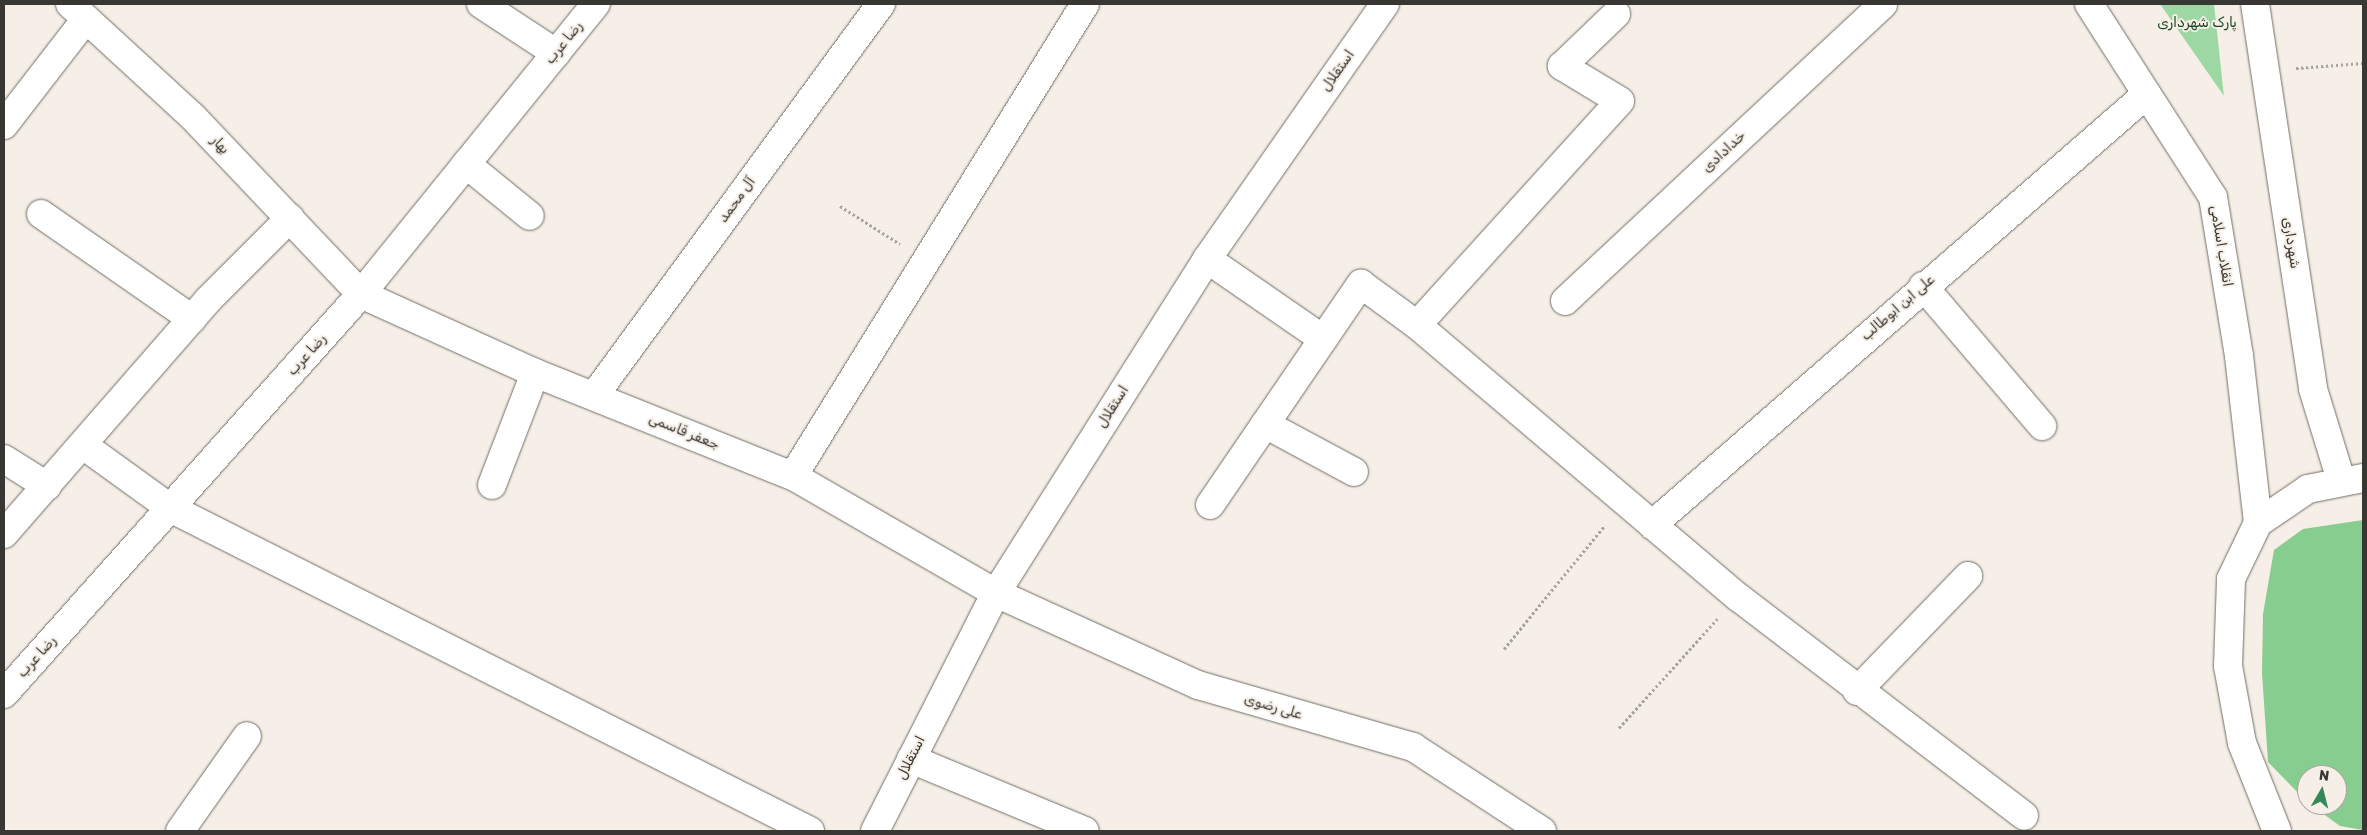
<!DOCTYPE html>
<html>
<head>
<meta charset="utf-8">
<style>
	body { margin:0 }
	#map { position:relative; width:2367px; height:835px; overflow:hidden; background:#f5efe7; font-family:Rubik,"Noto Naskh Arabic",sans-serif }
	div>[style] { position:absolute }
	.green>* { inset:0; background:#9dd7a3 }
	.forest>* { inset:0; background:#88cd90 }
	.path>* { height:3px; margin-top:-1.5px; transform-origin:0; background:repeating-linear-gradient(90deg,#a7a39d 0 2.5px,transparent 0 5px) }
	.roads { filter:drop-shadow(0 0 1px #726d66) drop-shadow(0 0 1px #726d66) }
	.minor>* { height:28px; margin:-14px; padding:0 14px; transform-origin:14px; border-radius:14px; background:#fff }
	.secondary>* { height:28px; margin:-14px; padding:0 14px; transform-origin:14px; border-radius:14px; background:#fff }
	.primary>* { height:28px; margin:-14px; padding:0 14px; transform-origin:14px; border-radius:14px; background:#fff }
	span { translate:-50% -50%; white-space:nowrap; text-align:center; line-height:1.15; -webkit-text-stroke:4px #f5efe7; paint-order:stroke }
	.park-label { font-size:14px; color:#184922 }
	.street-label { font-size:14px; color:#393734 }
	.frame { position:absolute; inset:0; border:5px solid #393734; pointer-events:none }
	.north { position:absolute; left:2297px; top:765px; width:50px; height:50px; box-sizing:border-box; background:#f5efe7; border:1px solid #aaa59f; border-radius:50%; rotate:8deg; font-size:14px; font-weight:700; line-height:20px; text-align:center; color:#393734 }
	.north::after { content:''; display:block; margin:auto; width:18px; height:22px; background:#378859; clip-path:polygon(50% 0,100% 100%,50% 72%,0 100%) }
</style>
</head>
<body>
<div id="map">
	<div class="green">
		<div style="clip-path:polygon(2160px 4px,2214px 4px,2224px 97px,2224px 96px)"></div>
	</div>
	<div class="forest">
		<div style="clip-path:polygon(2363px 520px,2363px 830px,2340px 826px,2311px 805px,2337px 805px,2337px 775px,2307px 775px,2307px 802px,2268px 762px,2262px 673px,2263px 614px,2274px 550px,2303px 529px)"></div>
	</div>
	<div class="path">
		<div style="left:2296px;top:68px;width:67px;rotate:-4.3deg"></div>
		<div style="left:840px;top:206px;width:71px;rotate:32.3deg"></div>
		<div style="left:1504px;top:649px;width:160px;rotate:-50.8deg"></div>
		<div style="left:1619px;top:728px;width:147px;rotate:-48deg"></div>
	</div>
	<div class="roads">
		<div class="minor">
			<div style="left:70px;top:4px;width:167px;rotate:42.6deg"></div>
			<div style="left:193px;top:117px;width:244px;rotate:46.5deg"></div>
			<div style="left:361px;top:294px;width:191px;rotate:24.4deg"></div>
			<div style="left:535px;top:373px;width:278px;rotate:21.8deg"></div>
			<div style="left:793px;top:476px;width:234px;rotate:30deg"></div>
			<div style="left:996px;top:593px;width:222px;rotate:24.5deg"></div>
			<div style="left:1198px;top:685px;width:224px;rotate:16.1deg"></div>
			<div style="left:1413px;top:747px;width:154px;rotate:33.1deg"></div>
			<div style="left:481px;top:4px;width:90px;rotate:33.2deg"></div>
			<div style="left:4px;top:125px;width:134px;rotate:-52.3deg"></div>
			<div style="left:466px;top:164px;width:82px;rotate:39.1deg"></div>
			<div style="left:41px;top:214px;width:184px;rotate:34.8deg"></div>
			<div style="left:1207px;top:259px;width:141px;rotate:34.6deg"></div>
			<div style="left:1923px;top:286px;width:184px;rotate:49.6deg"></div>
			<div style="left:1565px;top:301px;width:435px;rotate:-43deg"></div>
			<div style="left:1417px;top:325px;width:302px;rotate:-47.8deg"></div>
			<div style="left:1620px;top:101px;width:68px;rotate:-148.9deg"></div>
			<div style="left:1562px;top:66px;width:75px;rotate:-43.9deg"></div>
			<div style="left:594px;top:396px;width:486px;rotate:-53.8deg"></div>
			<div style="left:1265px;top:424px;width:101px;rotate:28.3deg"></div>
			<div style="left:83px;top:445px;width:107px;rotate:35.9deg"></div>
			<div style="left:170px;top:508px;width:717px;rotate:26.78deg"></div>
			<div style="left:4px;top:459px;width:51px;rotate:32.1deg"></div>
			<div style="left:793px;top:476px;width:555px;rotate:-58.26deg"></div>
			<div style="left:492px;top:485px;width:120px;rotate:-69deg"></div>
			<div style="left:1210px;top:505px;width:268px;rotate:-55.7deg"></div>
			<div style="left:1361px;top:284px;width:69px;rotate:36.2deg"></div>
			<div style="left:1417px;top:325px;width:421px;rotate:40.3deg"></div>
			<div style="left:1738px;top:597px;width:360px;rotate:37.4deg"></div>
			<div style="left:1652px;top:525px;width:656px;rotate:-41.05deg"></div>
			<div style="left:4px;top:534px;width:310px;rotate:-48.9deg"></div>
			<div style="left:208px;top:300px;width:116px;rotate:-45deg"></div>
			<div style="left:1857px;top:691px;width:160px;rotate:-46deg"></div>
			<div style="left:4px;top:694px;width:536px;rotate:-48.25deg"></div>
			<div style="left:361px;top:294px;width:373px;rotate:-51deg"></div>
			<div style="left:911px;top:759px;width:188px;rotate:22.5deg"></div>
			<div style="left:180px;top:831px;width:116px;rotate:-54.8deg"></div>
			<div style="left:875px;top:831px;width:267px;rotate:-63.1deg"></div>
			<div style="left:996px;top:593px;width:395px;rotate:-57.7deg"></div>
			<div style="left:1207px;top:259px;width:311px;rotate:-55.1deg"></div>
		</div>
		<div class="secondary">
			<div style="left:2089px;top:4px;width:229px;rotate:57.3deg"></div>
			<div style="left:2213px;top:197px;width:161px;rotate:80.7deg"></div>
			<div style="left:2239px;top:356px;width:168px;rotate:83.5deg"></div>
			<div style="left:2255px;top:4px;width:389px;rotate:81.4deg"></div>
			<div style="left:2313px;top:389px;width:95px;rotate:72.9deg"></div>
		</div>
		<div class="primary">
			<div style="left:2277px;top:831px;width:95px;rotate:-111.7deg"></div>
			<div style="left:2242px;top:743px;width:78px;rotate:-100.3deg"></div>
			<div style="left:2228px;top:666px;width:87px;rotate:-88deg"></div>
			<div style="left:2231px;top:579px;width:62px;rotate:-64.3deg"></div>
			<div style="left:2258px;top:523px;width:60px;rotate:-34.2deg"></div>
			<div style="left:2308px;top:489px;width:56px;rotate:-11.3deg"></div>
		</div>
	</div>
	<div class="park-label">
		<span style="left:2197px;top:23px">پارک شهرداری</span>
	</div>
	<div class="street-label">
		<span style="left:564px;top:43px;rotate:-51deg">رضا عرب</span>
		<span style="left:1338px;top:71px;rotate:-55deg">استقلال</span>
		<span style="left:220px;top:145px;rotate:46deg">بهار</span>
		<span style="left:1724px;top:152px;rotate:-43deg">خدادادی</span>
		<span style="left:737px;top:200px;rotate:-54deg">آل محمد</span>
		<span style="left:2291px;top:243px;rotate:81deg">شهرداری</span>
		<span style="left:2221px;top:246px;rotate:81deg">انقلاب اسلامی</span>
		<span style="left:1898px;top:308px;rotate:-41deg">علی ابن ابوطالب</span>
		<span style="left:307px;top:355px;rotate:-48deg">رضا عرب</span>
		<span style="left:1113px;top:407px;rotate:-58deg">استقلال</span>
		<span style="left:684px;top:432px;rotate:22deg">جعفر قاسمی</span>
		<span style="left:37px;top:657px;rotate:-48deg">رضا عرب</span>
		<span style="left:1273px;top:707px;rotate:16deg">علی رضوی</span>
		<span style="left:911px;top:758px;rotate:-63deg">استقلال</span>
	</div>
	<div class="frame"></div>
	<div class="north">N</div>
</div>
</body>
</html>
